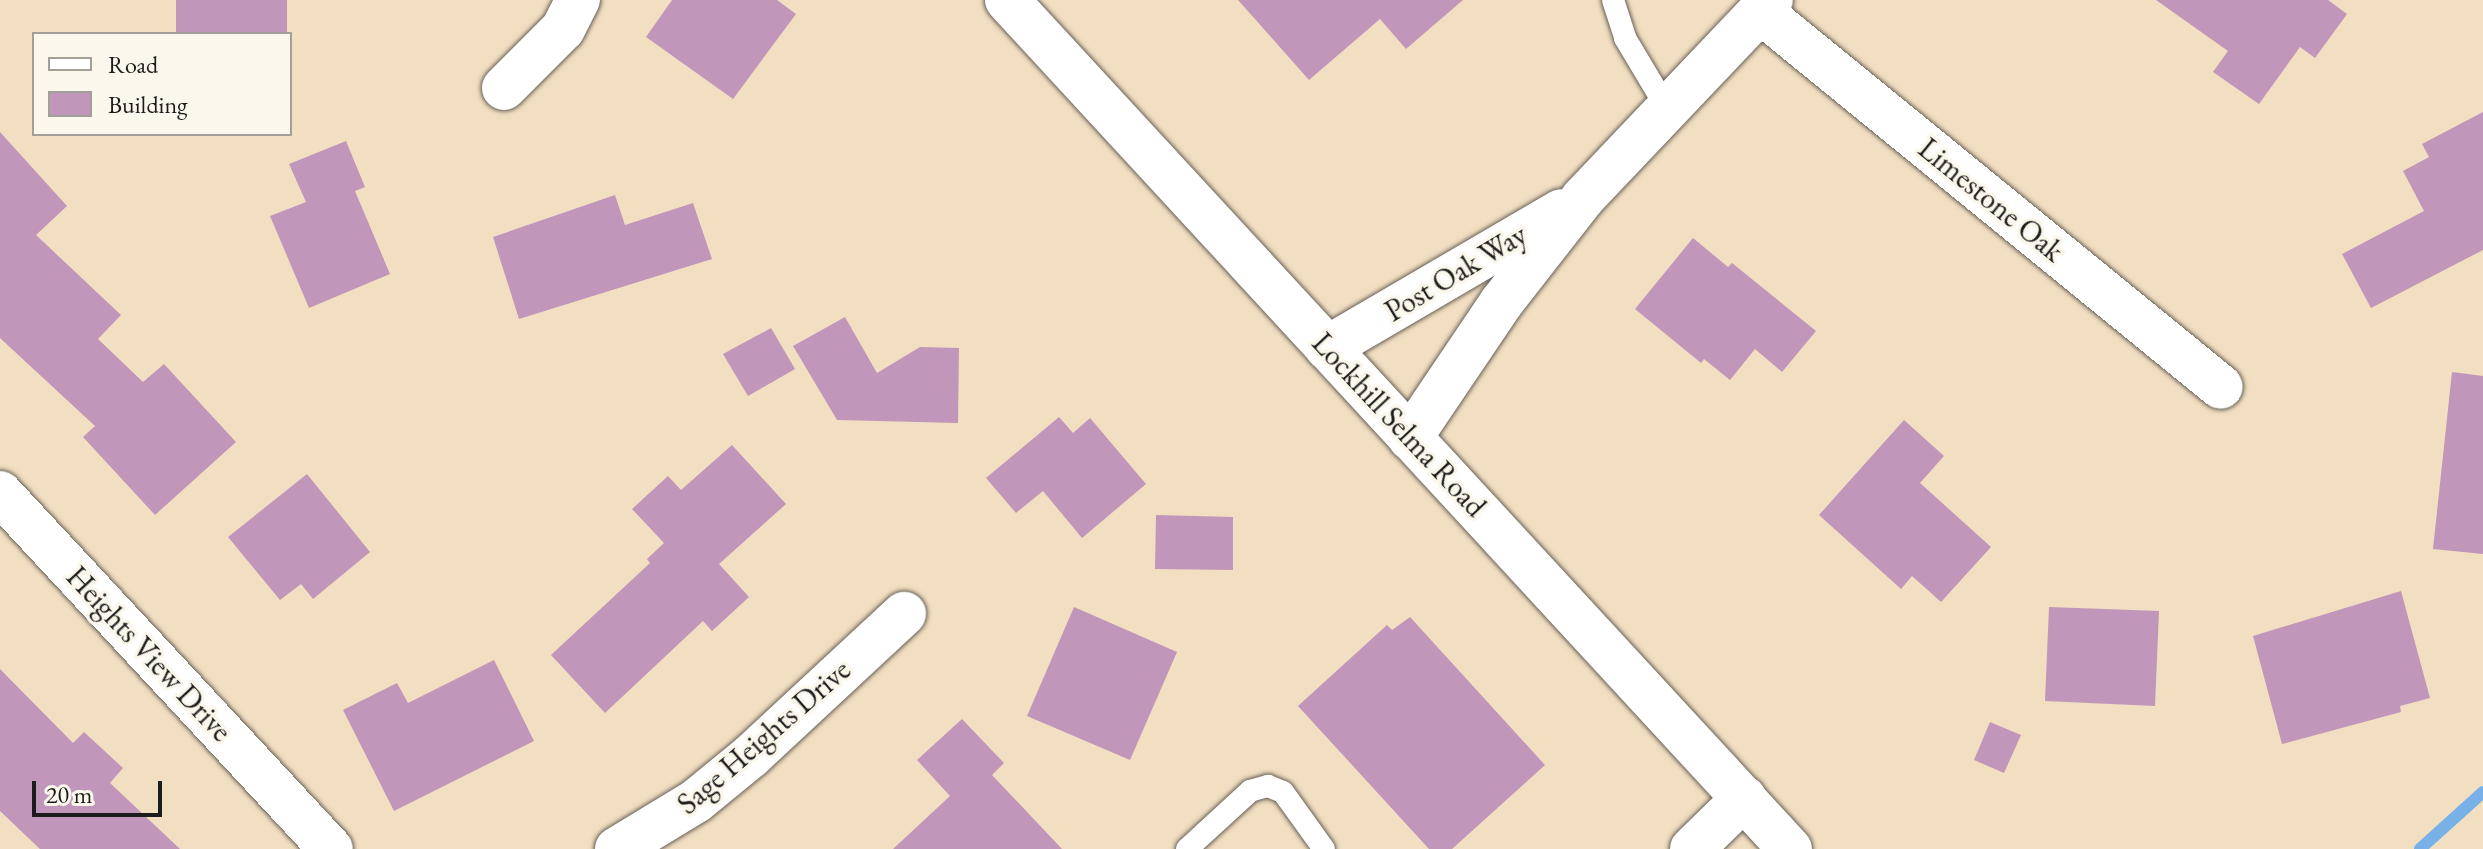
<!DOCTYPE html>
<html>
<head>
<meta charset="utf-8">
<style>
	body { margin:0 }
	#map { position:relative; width:2483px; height:849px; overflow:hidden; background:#f2dec1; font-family:"EB Garamond",serif }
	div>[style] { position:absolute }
	.stream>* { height:12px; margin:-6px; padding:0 6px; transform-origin:6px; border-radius:6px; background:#77b1e7 }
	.building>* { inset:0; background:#c097ba }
	.roads { filter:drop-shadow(0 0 2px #676056) drop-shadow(0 0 2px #676056) }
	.service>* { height:22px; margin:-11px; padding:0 11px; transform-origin:11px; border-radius:11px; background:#fff }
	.minor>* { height:44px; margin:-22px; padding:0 22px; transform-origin:22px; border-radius:22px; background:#fff }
	.secondary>* { height:44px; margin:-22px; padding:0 22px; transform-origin:22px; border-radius:22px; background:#fff }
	span { translate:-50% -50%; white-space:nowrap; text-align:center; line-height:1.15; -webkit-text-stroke:7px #fbf7ec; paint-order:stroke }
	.street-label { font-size:30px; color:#1c1c1c }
	.legend { position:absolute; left:32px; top:32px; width:260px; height:104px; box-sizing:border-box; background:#fbf7ec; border:2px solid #a29f99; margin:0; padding:10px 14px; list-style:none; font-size:24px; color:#1c1c1c }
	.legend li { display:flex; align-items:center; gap:16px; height:40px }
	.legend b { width:40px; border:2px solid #a29f99 }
	.scale { position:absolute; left:32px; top:781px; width:130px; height:36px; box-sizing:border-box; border:4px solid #1c1c1c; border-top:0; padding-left:10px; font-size:24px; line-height:28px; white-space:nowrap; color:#1c1c1c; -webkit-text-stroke:6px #fbf7ec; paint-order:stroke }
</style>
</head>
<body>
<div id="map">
	<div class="stream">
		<div style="left:2420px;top:849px;width:85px;rotate:-42.1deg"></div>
	</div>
	<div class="building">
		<div style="clip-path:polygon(176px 0,287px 0,287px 34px,176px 34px)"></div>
		<div style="clip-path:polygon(672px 0,777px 0,796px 14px,733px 99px,646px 37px)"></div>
		<div style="clip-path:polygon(1238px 0,1463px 0,1406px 49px,1380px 19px,1309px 80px)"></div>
		<div style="clip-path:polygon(2156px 0,2328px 0,2347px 14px,2315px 58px,2300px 47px,2259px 104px,2213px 72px,2228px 51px)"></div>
		<div style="clip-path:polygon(2483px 112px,2483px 250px,2371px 308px,2342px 254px,2424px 211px,2403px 171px,2429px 157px,2422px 144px)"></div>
		<div style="clip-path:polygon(0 132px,67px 206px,36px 235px,121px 315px,98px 339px,143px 382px,164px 364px,236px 442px,155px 515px,83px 437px,95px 426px,0 338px)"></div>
		<div style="clip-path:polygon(346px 141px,365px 187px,355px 191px,390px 274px,309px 308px,270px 216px,306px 202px,289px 164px)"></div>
		<div style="clip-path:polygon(615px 195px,625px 225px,693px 203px,712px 259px,519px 319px,493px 237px)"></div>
		<div style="clip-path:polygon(1693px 238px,1728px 267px,1732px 263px,1816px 331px,1782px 372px,1755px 349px,1730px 380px,1704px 359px,1701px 363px,1635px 309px)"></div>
		<div style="clip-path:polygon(845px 317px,877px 373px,920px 347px,959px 348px,958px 423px,837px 420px,793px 346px)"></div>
		<div style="clip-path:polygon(771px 328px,795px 369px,748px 396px,723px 354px)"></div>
		<div style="clip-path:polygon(2452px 372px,2483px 376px,2483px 554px,2433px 549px)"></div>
		<div style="clip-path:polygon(1059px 417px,1073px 433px,1090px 418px,1146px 484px,1082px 538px,1043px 491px,1016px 513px,986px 478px)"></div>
		<div style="clip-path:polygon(1904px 420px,1944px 456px,1920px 483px,1991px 547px,1941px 602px,1912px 576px,1901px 589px,1819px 515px)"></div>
		<div style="clip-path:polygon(732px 445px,786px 504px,719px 564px,749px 597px,712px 631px,703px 621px,605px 713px,551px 655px,650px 563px,647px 559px,664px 543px,632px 509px,668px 476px,681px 490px)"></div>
		<div style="clip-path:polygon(307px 474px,370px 552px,313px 599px,301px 584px,280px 600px,228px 537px)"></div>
		<div style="clip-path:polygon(1156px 515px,1233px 517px,1233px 570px,1155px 569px)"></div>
		<div style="clip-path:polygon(2401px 591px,2430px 698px,2400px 706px,2401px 712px,2282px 744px,2253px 636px)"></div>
		<div style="clip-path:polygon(1074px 607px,1177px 652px,1130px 760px,1027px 716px)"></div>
		<div style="clip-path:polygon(2049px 607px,2159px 611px,2155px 706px,2045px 701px)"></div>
		<div style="clip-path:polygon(1410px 617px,1545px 765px,1452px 849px,1429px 849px,1298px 706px,1387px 625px,1392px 630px)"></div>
		<div style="clip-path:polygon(494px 660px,534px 741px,394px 811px,343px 710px,397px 683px,408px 703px)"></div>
		<div style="clip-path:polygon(0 669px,73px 743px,84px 732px,123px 768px,110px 783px,180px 849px,40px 849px,0 811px)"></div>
		<div style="clip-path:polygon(962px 719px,1004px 763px,992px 775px,1062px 849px,893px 849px,950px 796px,917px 760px)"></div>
		<div style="clip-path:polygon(1990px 722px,2021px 735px,2004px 773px,1974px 760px)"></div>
	</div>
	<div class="roads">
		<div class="service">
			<div style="left:1613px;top:0;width:40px;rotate:72deg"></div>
			<div style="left:1625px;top:38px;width:84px;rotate:59.2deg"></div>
			<div style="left:1187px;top:849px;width:86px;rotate:-42.6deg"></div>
			<div style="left:1250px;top:791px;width:19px;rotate:-16deg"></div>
			<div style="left:1268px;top:786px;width:16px;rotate:22deg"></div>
			<div style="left:1283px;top:792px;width:70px;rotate:54.3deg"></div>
		</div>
		<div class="minor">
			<div style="left:1761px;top:12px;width:593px;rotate:39.19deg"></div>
			<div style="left:504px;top:88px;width:83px;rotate:-45deg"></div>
			<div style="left:563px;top:29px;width:33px;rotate:-63deg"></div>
			<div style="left:1327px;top:348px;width:271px;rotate:-30.3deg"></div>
			<div style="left:1410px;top:438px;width:163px;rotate:-56deg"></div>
			<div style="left:1501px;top:303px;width:133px;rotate:-52deg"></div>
			<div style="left:1583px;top:198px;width:273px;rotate:-46.5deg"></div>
			<div style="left:0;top:493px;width:486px;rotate:47.1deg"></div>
			<div style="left:617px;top:849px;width:92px;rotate:-31.3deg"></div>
			<div style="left:696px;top:801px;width:71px;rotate:-39.3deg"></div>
			<div style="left:751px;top:756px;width:209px;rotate:-42.9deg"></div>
			<div style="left:1692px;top:849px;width:73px;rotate:-44.4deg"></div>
		</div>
		<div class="secondary">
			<div style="left:1007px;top:0;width:1155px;rotate:47.32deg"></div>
		</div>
	</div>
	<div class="street-label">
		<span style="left:1991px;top:200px;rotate:39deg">Limestone Oak</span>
		<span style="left:1456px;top:273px;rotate:-31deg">Post Oak Way</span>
		<span style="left:1399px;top:425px;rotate:47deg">Lockhill Selma Road</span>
		<span style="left:149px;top:654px;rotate:47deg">Heights View Drive</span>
		<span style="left:764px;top:737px;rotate:-41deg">Sage Heights Drive</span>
	</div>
	<ul class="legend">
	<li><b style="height:10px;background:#fff"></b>Road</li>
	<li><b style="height:22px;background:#c097ba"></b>Building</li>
	</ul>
	<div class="scale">20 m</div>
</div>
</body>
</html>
